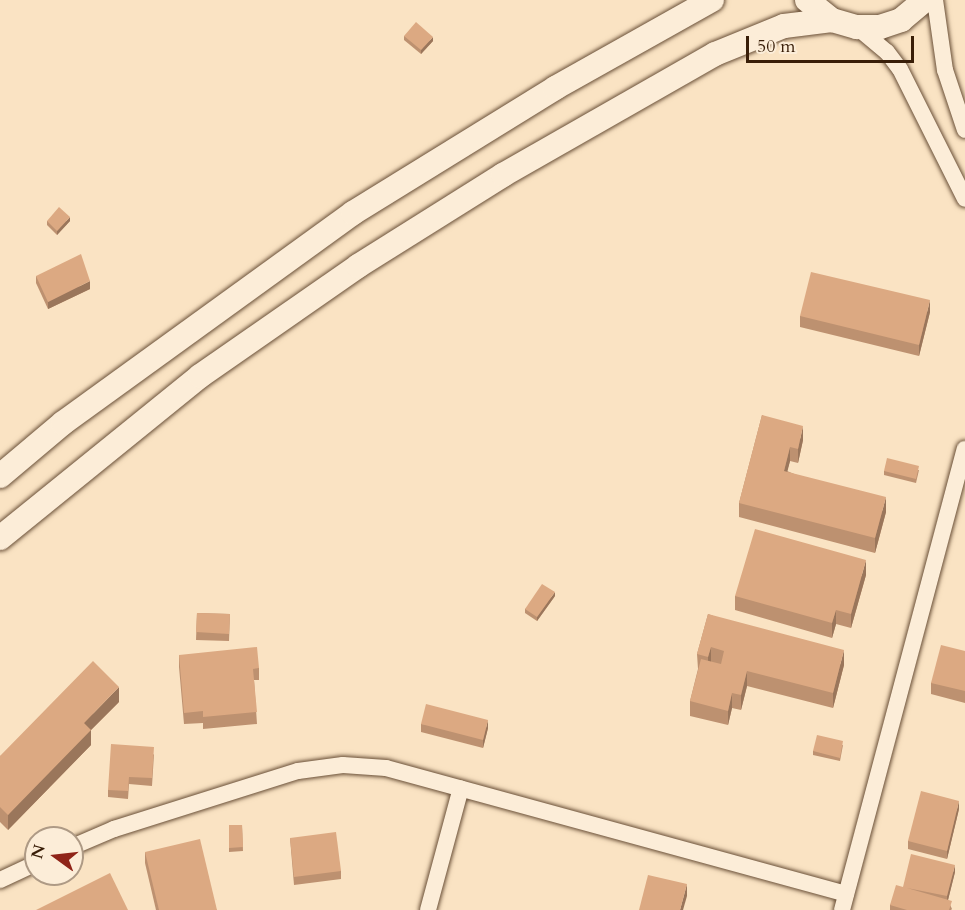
<!DOCTYPE html>
<html>
<head>
<meta charset="utf-8">
<style>
	body { margin:0 }
	#map { position:relative; width:965px; height:910px; overflow:hidden; background:#fae3c3; font-family:Cardo,serif }
	div>[style] { position:absolute }
	.roads { filter:drop-shadow(0 0 2px #694f37) drop-shadow(0 0 2px #694f37) }
	.street>* { height:16px; margin:-8px; padding:0 8px; transform-origin:8px; border-radius:8px; background:#fcedd8 }
	.secondary>* { height:24px; margin:-12px; padding:0 12px; transform-origin:12px; border-radius:12px; background:#fcedd8 }
	.wall>* { inset:0; background:#bd9170 }
	.shaded-wall>* { inset:0; background:#9a765b }
	.building>* { inset:0; background:#dca982 }
	span { translate:-50% -50%; white-space:nowrap; text-align:center; line-height:1.15; -webkit-text-stroke:4.5px #fcedd8; paint-order:stroke }
	.north { position:absolute; left:24px; top:826px; width:60px; height:60px; box-sizing:border-box; background:#fcedd8; border:2px solid #ae9a85; border-radius:50%; rotate:285deg; font-size:16px; font-weight:700; line-height:24px; text-align:center; color:#391e08 }
	.north::after { content:''; display:block; margin:auto; width:21px; height:27px; background:#8f2418; clip-path:polygon(50% 0,100% 100%,50% 72%,0 100%) }
	.scale { position:absolute; left:746px; top:36px; width:168px; height:27px; box-sizing:border-box; border:3px solid #391e08; border-top:0; padding-left:8px; font-size:18px; line-height:21px; white-space:nowrap; color:#391e08; -webkit-text-stroke:4px #fcedd8; paint-order:stroke }
</style>
</head>
<body>
<div id="map">
	<div class="roads">
		<div class="street">
			<div style="left:935px;top:0;width:71px;rotate:81.9deg"></div>
			<div style="left:945px;top:70px;width:63px;rotate:71.6deg"></div>
			<div style="left:857px;top:27px;width:39px;rotate:40deg"></div>
			<div style="left:887px;top:52px;width:21px;rotate:53deg"></div>
			<div style="left:900px;top:69px;width:145px;rotate:63.4deg"></div>
			<div style="left:72px;top:847px;width:46px;rotate:-23.2deg"></div>
			<div style="left:114px;top:829px;width:193px;rotate:-17.5deg"></div>
			<div style="left:298px;top:771px;width:45px;rotate:-7.6deg"></div>
			<div style="left:343px;top:765px;width:43px;rotate:4deg"></div>
			<div style="left:386px;top:768px;width:477px;rotate:15.3deg"></div>
			<div style="left:0;top:880px;width:40px;rotate:-25deg"></div>
			<div style="left:428px;top:910px;width:126px;rotate:-74.9deg"></div>
			<div style="left:842px;top:910px;width:477px;rotate:-75.1deg"></div>
		</div>
		<div class="secondary">
			<div style="left:807px;top:0;width:32px;rotate:39deg"></div>
			<div style="left:832px;top:20px;width:26px;rotate:16deg"></div>
			<div style="left:857px;top:27px;width:23px"></div>
			<div style="left:880px;top:27px;width:22px;rotate:-18deg"></div>
			<div style="left:901px;top:20px;width:31px;rotate:-40deg"></div>
			<div style="left:0;top:476px;width:82px;rotate:-40.1deg"></div>
			<div style="left:63px;top:423px;width:358px;rotate:-35.9deg"></div>
			<div style="left:353px;top:213px;width:238px;rotate:-31.7deg"></div>
			<div style="left:555px;top:88px;width:180px;rotate:-29.3deg"></div>
			<div style="left:0;top:538px;width:257px;rotate:-39deg"></div>
			<div style="left:200px;top:376px;width:193px;rotate:-34.8deg"></div>
			<div style="left:358px;top:266px;width:171px;rotate:-32.1deg"></div>
			<div style="left:503px;top:175px;width:244px;rotate:-29.7deg"></div>
			<div style="left:715px;top:54px;width:74px;rotate:-22.1deg"></div>
			<div style="left:784px;top:26px;width:48px;rotate:-7.1deg"></div>
		</div>
	</div>
	<div class="wall">
		<div style="clip-path:polygon(404px 36px,433px 41px,421px 54px,404px 40px)"></div>
		<div style="clip-path:polygon(47px 221px,70px 221px,57px 235px,47px 225px)"></div>
		<div style="clip-path:polygon(36px 276px,90px 289px,48px 309px,36px 283px)"></div>
		<div style="clip-path:polygon(930px 312px,919px 356px,800px 327px,800px 316px)"></div>
		<div style="clip-path:polygon(762px 415px,803px 440px,798px 463px,790px 461px,787px 471px,886px 512px,875px 553px,739px 517px,739px 503px)"></div>
		<div style="clip-path:polygon(919px 470px,916px 483px,884px 475px,884px 471px)"></div>
		<div style="clip-path:polygon(866px 575px,851px 628px,836px 624px,832px 638px,735px 610px,735px 596px)"></div>
		<div style="clip-path:polygon(555px 596px,537px 621px,525px 613px,525px 609px)"></div>
		<div style="clip-path:polygon(197px 613px,230px 614px,229px 641px,196px 640px)"></div>
		<div style="clip-path:polygon(708px 614px,844px 665px,833px 708px,747px 686px,741px 710px,732px 708px,728px 725px,690px 716px,690px 701px,698px 669px,697px 654px)"></div>
		<div style="clip-path:polygon(965px 651px,965px 703px,931px 694px,931px 683px)"></div>
		<div style="clip-path:polygon(179px 655px,259px 668px,259px 680px,254px 680px,257px 724px,203px 729px,203px 723px,184px 724px,179px 667px)"></div>
		<div style="clip-path:polygon(119px 702px,91px 730px,91px 745px,8px 830px,0 822px,0 756px)"></div>
		<div style="clip-path:polygon(421px 724px,488px 728px,483px 748px,421px 732px)"></div>
		<div style="clip-path:polygon(843px 745px,840px 761px,813px 755px,813px 751px)"></div>
		<div style="clip-path:polygon(154px 754px,152px 786px,129px 784px,128px 799px,108px 797px,108px 790px)"></div>
		<div style="clip-path:polygon(959px 809px,947px 859px,908px 849px,908px 841px)"></div>
		<div style="clip-path:polygon(229px 825px,242px 825px,243px 851px,229px 852px)"></div>
		<div style="clip-path:polygon(290px 838px,341px 871px,341px 879px,294px 885px)"></div>
		<div style="clip-path:polygon(145px 852px,217px 910px,156px 910px,145px 863px)"></div>
		<div style="clip-path:polygon(955px 872px,948px 900px,952px 909px,951px 910px,890px 910px,890px 905px,903px 887px)"></div>
	</div>
	<div class="shaded-wall">
		<div style="clip-path:polygon(433px 37px,433px 41px,421px 54px,421px 50px)"></div>
		<div style="clip-path:polygon(70px 217px,70px 221px,57px 235px,57px 231px)"></div>
		<div style="clip-path:polygon(90px 281px,90px 289px,48px 309px,48px 302px)"></div>
		<div style="clip-path:polygon(930px 300px,930px 312px,919px 356px,919px 345px)"></div>
		<div style="clip-path:polygon(803px 426px,803px 440px,798px 463px,798px 449px)"></div>
		<div style="clip-path:polygon(790px 447px,790px 461px,784px 485px,784px 471px)"></div>
		<div style="clip-path:polygon(886px 497px,886px 512px,875px 553px,875px 538px)"></div>
		<div style="clip-path:polygon(866px 560px,866px 575px,851px 628px,851px 614px)"></div>
		<div style="clip-path:polygon(555px 592px,555px 596px,537px 621px,537px 617px)"></div>
		<div style="clip-path:polygon(836px 610px,836px 624px,832px 638px,832px 623px)"></div>
		<div style="clip-path:polygon(711px 647px,711px 662px,708px 672px,708px 657px)"></div>
		<div style="clip-path:polygon(844px 650px,844px 665px,833px 708px,833px 693px)"></div>
		<div style="clip-path:polygon(747px 671px,747px 686px,741px 710px,741px 695px)"></div>
		<div style="clip-path:polygon(119px 687px,119px 702px,91px 730px,91px 745px,8px 830px,8px 815px,84px 723px)"></div>
		<div style="clip-path:polygon(732px 693px,732px 708px,728px 725px,728px 711px)"></div>
		<div style="clip-path:polygon(488px 720px,488px 728px,483px 748px,483px 740px)"></div>
		<div style="clip-path:polygon(959px 801px,959px 809px,947px 859px,947px 851px)"></div>
		<div style="clip-path:polygon(955px 865px,955px 872px,947px 904px,947px 896px)"></div>
		<div style="clip-path:polygon(687px 884px,687px 896px,683px 910px,680px 910px)"></div>
	</div>
	<div class="building">
		<div style="clip-path:polygon(416px 22px,433px 37px,421px 50px,404px 36px)"></div>
		<div style="clip-path:polygon(59px 207px,70px 217px,57px 231px,47px 221px)"></div>
		<div style="clip-path:polygon(81px 254px,90px 281px,48px 302px,36px 276px)"></div>
		<div style="clip-path:polygon(811px 272px,930px 300px,919px 345px,800px 316px)"></div>
		<div style="clip-path:polygon(762px 415px,803px 426px,798px 449px,790px 447px,784px 471px,886px 497px,875px 538px,739px 503px)"></div>
		<div style="clip-path:polygon(887px 458px,919px 466px,916px 479px,884px 471px)"></div>
		<div style="clip-path:polygon(755px 529px,866px 560px,851px 614px,836px 610px,832px 623px,735px 596px)"></div>
		<div style="clip-path:polygon(542px 584px,555px 592px,537px 617px,525px 609px)"></div>
		<div style="clip-path:polygon(197px 613px,230px 614px,229px 634px,196px 632px)"></div>
		<div style="clip-path:polygon(708px 614px,844px 650px,833px 693px,747px 671px,741px 695px,732px 693px,728px 711px,690px 701px,701px 659px,721px 664px,724px 651px,711px 647px,708px 657px,697px 654px)"></div>
		<div style="clip-path:polygon(941px 645px,965px 651px,965px 691px,931px 683px)"></div>
		<div style="clip-path:polygon(257px 647px,259px 668px,253px 669px,257px 712px,203px 717px,203px 711px,184px 713px,179px 655px)"></div>
		<div style="clip-path:polygon(93px 661px,119px 687px,84px 723px,91px 730px,8px 815px,0 807px,0 756px)"></div>
		<div style="clip-path:polygon(426px 704px,488px 720px,483px 740px,421px 724px)"></div>
		<div style="clip-path:polygon(817px 735px,843px 741px,840px 758px,813px 751px)"></div>
		<div style="clip-path:polygon(111px 744px,154px 747px,152px 778px,129px 777px,128px 791px,108px 790px)"></div>
		<div style="clip-path:polygon(921px 791px,959px 801px,947px 851px,908px 841px)"></div>
		<div style="clip-path:polygon(229px 825px,242px 825px,243px 847px,229px 848px)"></div>
		<div style="clip-path:polygon(336px 832px,341px 871px,294px 877px,290px 838px)"></div>
		<div style="clip-path:polygon(200px 839px,217px 910px,159px 910px,145px 852px)"></div>
		<div style="clip-path:polygon(911px 854px,955px 865px,947px 896px,907px 888px,952px 901px,949px 910px,907px 910px,890px 905px,896px 885px,903px 887px)"></div>
		<div style="clip-path:polygon(110px 873px,128px 910px,36px 910px)"></div>
		<div style="clip-path:polygon(648px 875px,687px 884px,680px 910px,639px 910px)"></div>
	</div>
	<div class="north">N</div>
	<div class="scale">50 m</div>
</div>
</body>
</html>
